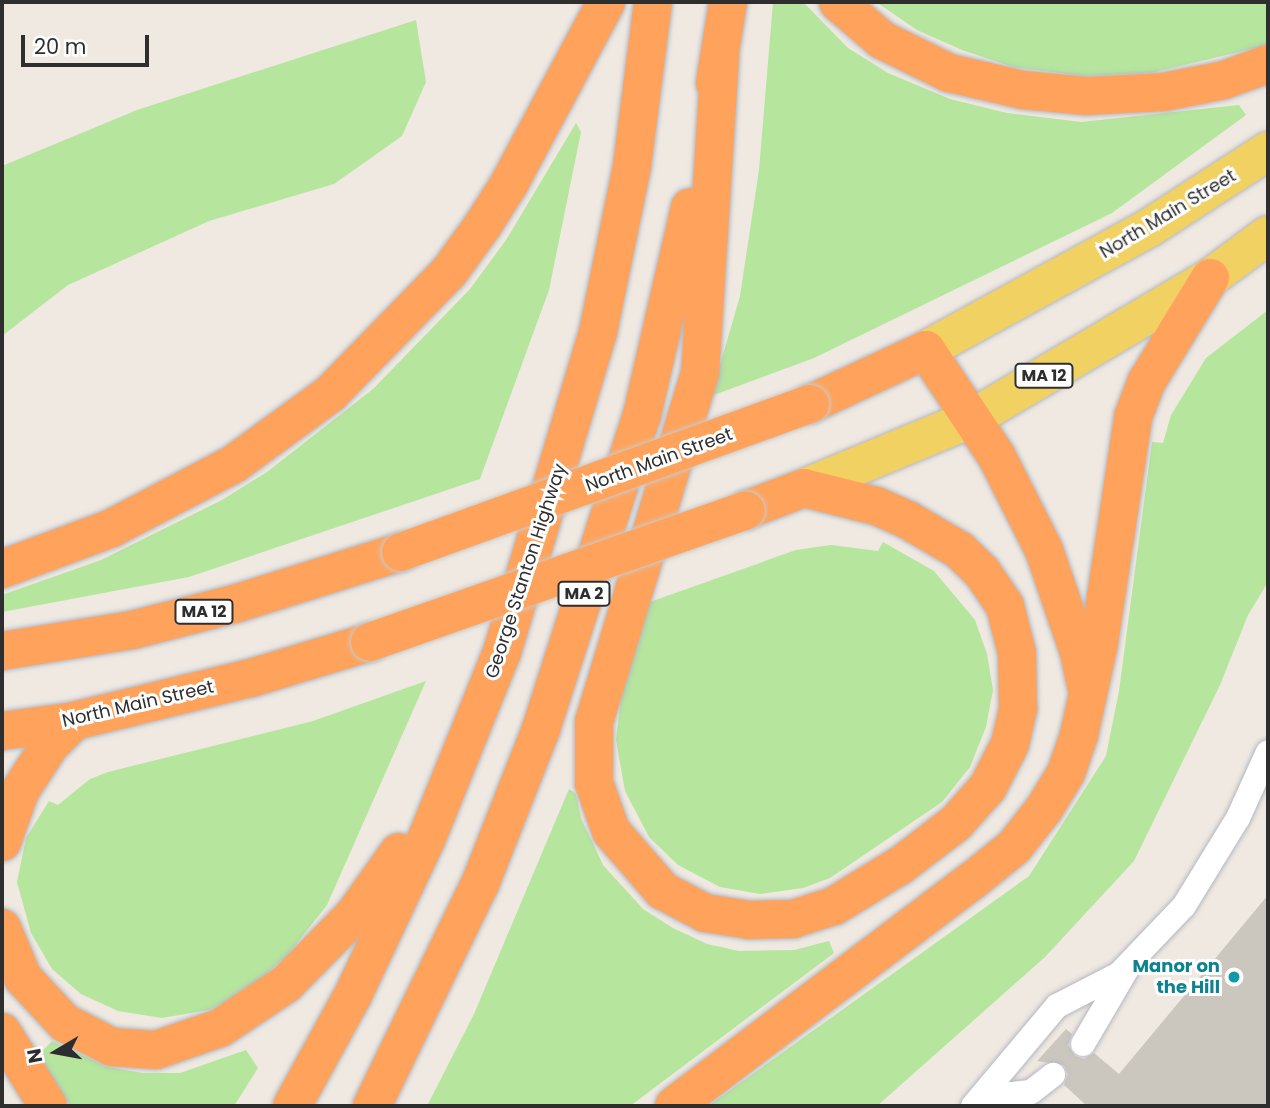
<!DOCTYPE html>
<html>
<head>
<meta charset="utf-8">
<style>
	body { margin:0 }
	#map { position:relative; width:1270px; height:1108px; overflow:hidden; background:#efe9e1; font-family:Poppins,sans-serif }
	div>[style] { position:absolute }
	.green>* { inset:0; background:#b6e59e }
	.building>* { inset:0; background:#cbc7bf }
	.roads { filter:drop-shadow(0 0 2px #b4b7c1) drop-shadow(0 0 2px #b4b7c1) }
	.lane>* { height:24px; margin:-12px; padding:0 12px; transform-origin:12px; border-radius:12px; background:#fff }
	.primary>* { height:38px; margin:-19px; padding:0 19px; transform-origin:19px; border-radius:19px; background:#f2d163 }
	.highway>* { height:38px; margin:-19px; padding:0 19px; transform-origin:19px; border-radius:19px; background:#ffa35c }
	.bridges { filter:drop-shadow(0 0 2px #c9c9c9) drop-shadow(0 0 2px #c9c9c9) }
	.highway-bridge>* { height:38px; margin:-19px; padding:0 19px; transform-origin:19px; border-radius:19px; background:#ffa35c }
	.dots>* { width:19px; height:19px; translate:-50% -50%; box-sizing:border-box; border:4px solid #fff; border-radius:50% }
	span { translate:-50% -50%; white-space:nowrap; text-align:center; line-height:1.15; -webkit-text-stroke:6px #fff; paint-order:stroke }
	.shield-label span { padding:2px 5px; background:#fff; border:2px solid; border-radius:5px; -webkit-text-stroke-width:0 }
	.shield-label { font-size:16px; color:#2e2e2e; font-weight:700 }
	.street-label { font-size:18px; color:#2e2e2e }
	.culture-label { font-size:18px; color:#0d838f; font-weight:700 }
	.right { translate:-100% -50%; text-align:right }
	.frame { position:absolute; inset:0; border:4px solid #2e2e2e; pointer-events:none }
	.north { position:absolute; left:21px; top:1017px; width:70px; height:70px; -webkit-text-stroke:5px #fff; paint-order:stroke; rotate:260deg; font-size:19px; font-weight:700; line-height:28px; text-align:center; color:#2e2e2e }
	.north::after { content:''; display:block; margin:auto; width:24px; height:32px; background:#2e2e2e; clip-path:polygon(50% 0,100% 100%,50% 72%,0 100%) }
	.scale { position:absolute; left:21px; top:35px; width:128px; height:32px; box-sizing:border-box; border:4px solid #2e2e2e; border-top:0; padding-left:9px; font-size:21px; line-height:24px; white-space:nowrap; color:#2e2e2e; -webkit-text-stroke:5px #fff; paint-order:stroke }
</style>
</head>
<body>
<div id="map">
	<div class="green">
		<div style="clip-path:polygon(773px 2px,803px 2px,848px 48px,888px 73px,950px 99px,1007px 113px,1081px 122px,1239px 105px,1246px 115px,1112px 213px,814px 358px,711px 396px,740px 296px,759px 170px)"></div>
		<div style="clip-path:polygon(876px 2px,1268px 2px,1268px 45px,1151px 73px,1084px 76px,1013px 67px,962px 50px,917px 30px)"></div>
		<div style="clip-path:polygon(416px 20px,426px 82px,402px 136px,334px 184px,209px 221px,68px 285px,2px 336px,2px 166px,137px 110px)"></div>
		<div style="clip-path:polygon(576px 123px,581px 132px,549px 290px,480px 479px,189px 577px,2px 612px,2px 595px,101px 560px,222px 500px,267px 472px,373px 389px,470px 289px,506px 240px)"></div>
		<div style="clip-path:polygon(1268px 310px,1268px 582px,1248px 615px,1220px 685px,1134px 861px,1045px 957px,877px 1106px,708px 1106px,1029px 876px,1106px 756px,1119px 691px,1152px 442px,1163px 443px,1171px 415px,1206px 358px)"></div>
		<div style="clip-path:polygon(883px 542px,934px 571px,975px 620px,987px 654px,993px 690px,986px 727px,970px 767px,942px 802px,830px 878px,803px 888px,760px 894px,720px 887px,678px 865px,649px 837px,625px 791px,616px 740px,621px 696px,650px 602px,796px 550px,831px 545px,878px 551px)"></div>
		<div style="clip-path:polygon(426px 681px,327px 905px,286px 957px,244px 992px,209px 1010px,162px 1018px,118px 1011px,81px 994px,52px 969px,31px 933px,17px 882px,26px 838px,49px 801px,58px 805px,90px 779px,108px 772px,313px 721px)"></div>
		<div style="clip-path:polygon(569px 789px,576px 794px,581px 818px,603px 865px,643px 909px,673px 928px,707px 944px,739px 951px,794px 950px,829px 941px,834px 953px,630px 1106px,427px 1106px,474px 1014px)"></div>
		<div style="clip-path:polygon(52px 1041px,108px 1067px,143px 1073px,180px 1073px,246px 1050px,258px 1068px,234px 1106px,70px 1106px,38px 1055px)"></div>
	</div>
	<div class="building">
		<div style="clip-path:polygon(1268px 895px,1268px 1106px,1087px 1106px,1064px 1085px,1068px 1074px,1064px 1065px,1037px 1061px,1066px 1029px,1072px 1034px,1068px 1045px,1075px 1056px,1084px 1059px,1094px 1053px,1119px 1074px)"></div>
	</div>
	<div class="roads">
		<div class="lane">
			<div style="left:1083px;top:1044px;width:87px;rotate:-59.6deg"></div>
			<div style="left:984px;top:1097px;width:47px;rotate:-6.1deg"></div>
			<div style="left:1031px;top:1092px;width:28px;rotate:-38deg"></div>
			<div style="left:973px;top:1106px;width:131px;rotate:-50deg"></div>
			<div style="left:1057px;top:1006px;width:70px;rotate:-27.3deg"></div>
			<div style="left:1119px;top:974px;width:94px;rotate:-46.3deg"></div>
			<div style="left:1184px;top:906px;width:103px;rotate:-58.5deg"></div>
			<div style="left:1238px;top:818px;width:72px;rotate:-65.6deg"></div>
		</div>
		<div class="primary">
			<div style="left:926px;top:350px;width:254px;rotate:-28.7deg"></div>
			<div style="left:1149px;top:228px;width:142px;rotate:-32.9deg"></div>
			<div style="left:804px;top:488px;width:183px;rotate:-22.5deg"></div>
			<div style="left:973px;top:418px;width:275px;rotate:-30.6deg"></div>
			<div style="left:1210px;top:278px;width:72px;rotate:-36.6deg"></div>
		</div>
		<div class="highway">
			<div style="left:838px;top:2px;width:58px;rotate:40.8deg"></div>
			<div style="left:882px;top:40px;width:75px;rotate:26.2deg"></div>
			<div style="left:949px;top:73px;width:76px;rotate:12.9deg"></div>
			<div style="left:1023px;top:90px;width:64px;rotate:5.4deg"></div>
			<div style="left:1087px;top:96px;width:77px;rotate:-3deg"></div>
			<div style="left:1164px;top:92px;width:61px;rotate:-11.3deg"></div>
			<div style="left:1224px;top:80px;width:47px;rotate:-20deg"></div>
			<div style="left:720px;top:57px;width:317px;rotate:93.6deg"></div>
			<div style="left:700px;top:373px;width:365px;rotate:106.9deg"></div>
			<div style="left:594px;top:722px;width:61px;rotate:90deg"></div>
			<div style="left:594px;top:783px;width:51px;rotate:70.5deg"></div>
			<div style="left:611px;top:831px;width:79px;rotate:49.1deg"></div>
			<div style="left:663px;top:891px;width:47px;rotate:27.6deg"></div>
			<div style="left:705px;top:913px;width:45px;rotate:9deg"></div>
			<div style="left:749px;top:920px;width:44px;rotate:-1.3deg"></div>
			<div style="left:793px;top:919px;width:43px;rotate:-17.6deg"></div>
			<div style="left:834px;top:906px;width:79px;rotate:-31.5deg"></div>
			<div style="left:901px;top:865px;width:69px;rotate:-37.4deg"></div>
			<div style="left:956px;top:823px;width:48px;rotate:-48.4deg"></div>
			<div style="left:988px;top:787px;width:48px;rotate:-62.9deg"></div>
			<div style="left:1010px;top:744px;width:37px;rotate:-77deg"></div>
			<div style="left:1018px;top:708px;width:55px;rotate:-91deg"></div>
			<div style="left:1017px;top:653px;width:49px;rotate:-104.3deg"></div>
			<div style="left:1005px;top:606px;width:41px;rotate:-124.1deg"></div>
			<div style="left:982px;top:572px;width:32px;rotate:-136deg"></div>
			<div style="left:959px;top:550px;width:59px;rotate:-149.5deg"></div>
			<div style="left:908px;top:520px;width:35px;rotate:-156deg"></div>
			<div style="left:876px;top:506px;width:74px;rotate:-166deg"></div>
			<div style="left:804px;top:488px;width:62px;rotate:159.2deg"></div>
			<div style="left:715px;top:83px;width:82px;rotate:-80.9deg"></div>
			<div style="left:810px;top:404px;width:128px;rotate:-25deg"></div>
			<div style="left:926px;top:350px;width:128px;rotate:56.4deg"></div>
			<div style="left:997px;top:457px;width:104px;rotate:63.2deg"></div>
			<div style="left:1044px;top:550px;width:108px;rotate:71.1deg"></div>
			<div style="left:1079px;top:652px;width:33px;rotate:78deg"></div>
			<div style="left:2px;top:569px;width:117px;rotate:-20.4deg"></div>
			<div style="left:112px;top:528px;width:138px;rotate:-27.7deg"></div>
			<div style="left:234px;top:464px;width:119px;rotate:-36.1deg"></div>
			<div style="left:330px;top:394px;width:170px;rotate:-45.7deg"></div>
			<div style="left:449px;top:272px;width:58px;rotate:-54.1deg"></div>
			<div style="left:483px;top:225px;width:49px;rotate:-57.6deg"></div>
			<div style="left:509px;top:184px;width:206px;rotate:-61.9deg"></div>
			<div style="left:2px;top:651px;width:132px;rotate:-9.2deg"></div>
			<div style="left:132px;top:630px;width:109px;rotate:-14.3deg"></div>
			<div style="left:238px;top:603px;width:171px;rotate:-17.4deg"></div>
			<div style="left:2px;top:731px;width:73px;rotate:-7.9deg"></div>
			<div style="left:74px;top:721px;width:182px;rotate:-13.7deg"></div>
			<div style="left:251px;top:678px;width:124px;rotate:-16.8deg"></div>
			<div style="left:2px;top:842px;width:54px;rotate:-70.6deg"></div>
			<div style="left:20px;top:791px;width:55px;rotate:-56.9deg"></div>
			<div style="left:50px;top:745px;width:34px;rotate:-45deg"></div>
			<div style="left:2px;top:928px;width:54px;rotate:67.2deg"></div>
			<div style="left:23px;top:978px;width:62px;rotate:47deg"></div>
			<div style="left:65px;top:1023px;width:53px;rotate:27.1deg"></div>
			<div style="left:112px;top:1047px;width:44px;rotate:3.9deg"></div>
			<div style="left:156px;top:1050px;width:68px;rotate:-19deg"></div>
			<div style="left:220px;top:1028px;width:79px;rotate:-33.7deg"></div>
			<div style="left:286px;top:984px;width:97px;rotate:-45.4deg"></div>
			<div style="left:354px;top:915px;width:77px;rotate:-54.5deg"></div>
			<div style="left:2px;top:1032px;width:87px;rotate:58.1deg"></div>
			<div style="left:292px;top:1106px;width:127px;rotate:-61.2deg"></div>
			<div style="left:353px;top:995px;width:171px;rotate:-64.8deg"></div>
			<div style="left:426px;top:840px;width:203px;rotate:-68deg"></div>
			<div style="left:502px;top:652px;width:334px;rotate:-73.3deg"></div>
			<div style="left:598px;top:332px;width:169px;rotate:-78.4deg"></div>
			<div style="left:632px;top:166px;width:165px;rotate:-82.7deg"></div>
			<div style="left:372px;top:1106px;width:247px;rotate:-64.1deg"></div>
			<div style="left:480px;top:884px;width:167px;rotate:-68.5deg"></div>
			<div style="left:541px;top:729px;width:330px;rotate:-72.2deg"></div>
			<div style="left:642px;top:415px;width:213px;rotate:-77deg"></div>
			<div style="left:674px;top:1106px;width:373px;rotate:-37.1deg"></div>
			<div style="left:972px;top:881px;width:54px;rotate:-39deg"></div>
			<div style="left:1014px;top:847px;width:48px;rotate:-51.7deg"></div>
			<div style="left:1044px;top:809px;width:42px;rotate:-58.6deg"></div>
			<div style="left:1066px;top:773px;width:40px;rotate:-71.1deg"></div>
			<div style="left:1079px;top:735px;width:94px;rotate:-77.7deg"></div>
			<div style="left:1099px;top:643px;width:229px;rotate:-81.4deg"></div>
			<div style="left:1133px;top:417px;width:39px;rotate:-69deg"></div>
			<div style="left:1147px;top:381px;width:121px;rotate:-58.5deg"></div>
		</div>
	</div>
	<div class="bridges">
		<div class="highway-bridge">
			<div style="left:401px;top:552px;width:435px;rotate:-19.9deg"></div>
			<div style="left:370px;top:642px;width:398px;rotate:-19.3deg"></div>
		</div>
	</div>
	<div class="dots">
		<div style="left:1234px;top:977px;background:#0f9aa8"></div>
	</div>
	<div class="shield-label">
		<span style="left:1044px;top:376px">MA 12</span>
		<span style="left:584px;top:594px">MA 2</span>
		<span style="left:204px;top:612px">MA 12</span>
	</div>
	<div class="street-label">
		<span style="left:1168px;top:214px;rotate:-31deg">North Main Street</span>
		<span style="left:659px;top:460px;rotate:-20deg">North Main Street</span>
		<span style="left:526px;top:571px;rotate:-72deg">George Stanton Highway</span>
		<span style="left:138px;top:704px;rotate:-13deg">North Main Street</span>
	</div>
	<div class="culture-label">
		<span class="right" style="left:1220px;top:977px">Manor on<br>the Hill</span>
	</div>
	<div class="frame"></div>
	<div class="north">N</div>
	<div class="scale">20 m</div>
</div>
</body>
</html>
